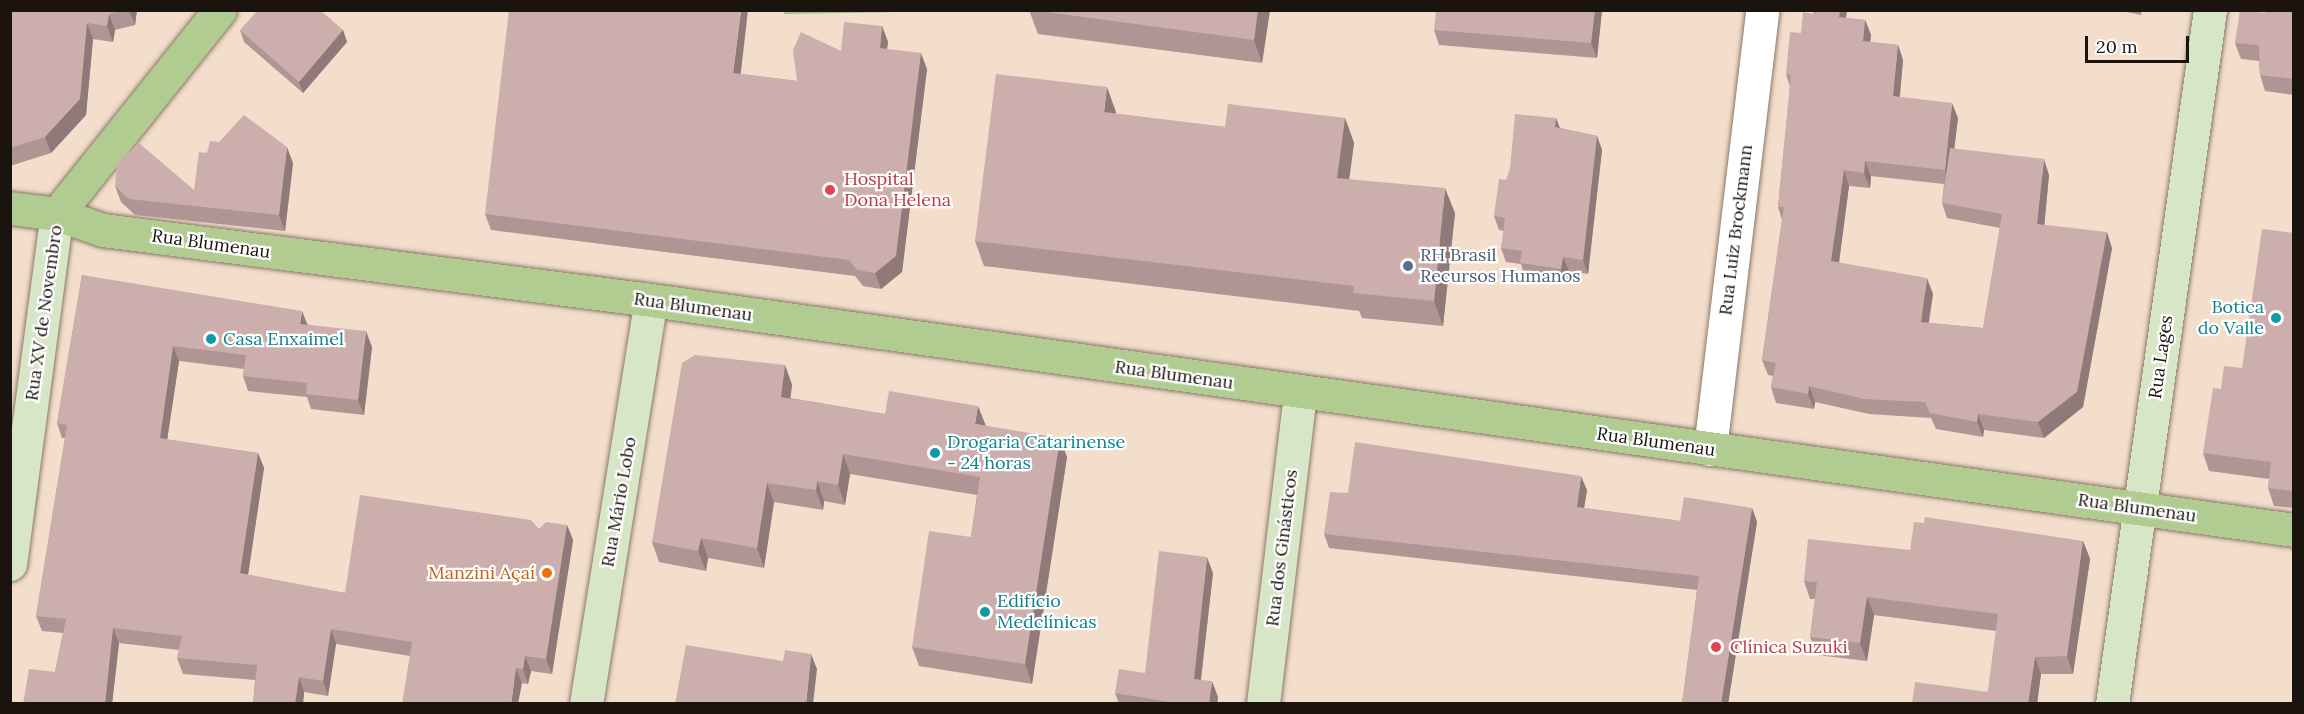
<!DOCTYPE html>
<html>
<head>
<meta charset="utf-8">
<style>
	body { margin:0 }
	#map { position:relative; width:2304px; height:714px; overflow:hidden; background:#f3ddcb; font-family:Lora,serif }
	div>[style] { position:absolute }
	.green>* { inset:0; background:#98c28f }
	.roads { filter:drop-shadow(0 0 2px #8c7869) drop-shadow(0 0 2px #8c7869) }
	.street>* { height:33px; margin:-16.5px; padding:0 16.5px; transform-origin:16.5px; border-radius:16.5px; background:#fff }
	.secondary>* { height:33px; margin:-16.5px; padding:0 16.5px; transform-origin:16.5px; border-radius:16.5px; background:#d8e6c8 }
	.primary>* { height:33px; margin:-16.5px; padding:0 16.5px; transform-origin:16.5px; border-radius:16.5px; background:#b0cc91 }
	.wall>* { inset:0; background:#af9695 }
	.shaded-wall>* { inset:0; background:#8f7a79 }
	.building>* { inset:0; background:#ccafad }
	.dots>* { width:16px; height:16px; translate:-50% -50%; box-sizing:border-box; border:3px solid #fff; border-radius:50% }
	span { translate:-50% -50%; white-space:nowrap; text-align:center; line-height:1.15; -webkit-text-stroke:4.5px #fff; paint-order:stroke }
	.health-label { font-size:18px; color:#be3a42 }
	.left { translate:0 -50%; text-align:left }
	.street-label { font-size:18px; color:#1b130d }
	.service-label { font-size:18px; color:#4e5e75 }
	.culture-label { font-size:18px; color:#0d838f }
	.right { translate:-100% -50%; text-align:right }
	.food-label { font-size:18px; color:#c56008 }
	.frame { position:absolute; inset:0; border:12px solid #1b130d; pointer-events:none }
	.scale { position:absolute; left:2085px; top:36px; width:104px; height:27px; box-sizing:border-box; border:3px solid #1b130d; border-top:0; padding-left:8px; font-size:18px; line-height:21px; white-space:nowrap; color:#1b130d; -webkit-text-stroke:4px #fff; paint-order:stroke }
</style>
</head>
<body>
<div id="map">
	<div class="green">
		<div style="clip-path:polygon(785px 10px,956px 10px,956px 11px,784px 14px)"></div>
	</div>
	<div class="roads">
		<div class="street">
			<div style="left:1710px;top:449px;width:442px;rotate:-83.2deg"></div>
		</div>
		<div class="secondary">
			<div style="left:10px;top:564px;width:353px;rotate:-82.4deg"></div>
			<div style="left:586px;top:704px;width:409px;rotate:-80.9deg"></div>
			<div style="left:1263px;top:704px;width:313px;rotate:-83.2deg"></div>
			<div style="left:2112px;top:704px;width:701px;rotate:-81.96deg"></div>
		</div>
		<div class="primary">
			<div style="left:10px;top:208px;width:47px;rotate:7.3deg"></div>
			<div style="left:57px;top:214px;width:49px;rotate:19.2deg"></div>
			<div style="left:103px;top:230px;width:552px;rotate:7.28deg"></div>
			<div style="left:651px;top:300px;width:1659px;rotate:7.97deg"></div>
			<div style="left:57px;top:214px;width:261px;rotate:-51.4deg"></div>
		</div>
	</div>
	<div class="wall">
		<div style="clip-path:polygon(10px 10px,137px 10px,135px 25px,115px 30px,113px 42px,93px 39px,86px 115px,51px 153px,10px 166px)"></div>
		<div style="clip-path:polygon(1029px 10px,1270px 10px,1262px 63px,1038px 34px)"></div>
		<div style="clip-path:polygon(1602px 10px,1597px 58px,1439px 45px,1434px 30px)"></div>
		<div style="clip-path:polygon(evenodd,1813px 10px,1847px 10px,1846px 18px,1865px 20px,1871px 35px,1870px 42px,1898px 45px,1903px 60px,1900px 97px,1958px 118px,1954px 149px,2049px 175px,2044px 225px,2112px 248px,2083px 407px,2044px 438px,1984px 430px,1983px 437px,1936px 429px,1931px 418px,1869px 414px,1815px 402px,1814px 409px,1776px 403px,1771px 387px,1773px 376px,1768px 375px,1762px 360px,1782px 220px,1778px 207px,1790px 87px,1786px 74px,1801px 33px,1813px 14px,1813px 10px,1871px 176px,1944px 184px,1942px 203px,1947px 218px,2000px 228px,1983px 328px,1929px 323px,1933px 294px,1839px 263px,1849px 186px,1870px 188px,1871px 176px)"></div>
		<div style="clip-path:polygon(2116px 10px,2142px 10px,2141px 15px)"></div>
		<div style="clip-path:polygon(2294px 10px,2294px 95px,2265px 91px,2260px 75px,2259px 61px,2241px 59px,2235px 43px,2265px 13px)"></div>
		<div style="clip-path:polygon(882px 26px,888px 42px,887px 49px,927px 69px,902px 272px,881px 289px,863px 286px,855px 276px,491px 230px,485px 214px,741px 74px,797px 81px,841px 51px)"></div>
		<div style="clip-path:polygon(240px 30px,343px 30px,347px 42px,303px 93px,244px 42px)"></div>
		<div style="clip-path:polygon(1116px 112px,1116px 114px,1225px 127px,1345px 118px,1354px 143px,1349px 179px,1455px 213px,1443px 326px,1362px 318px,1359px 311px,984px 266px,975px 241px)"></div>
		<div style="clip-path:polygon(1556px 118px,1560px 128px,1597px 136px,1602px 150px,1588px 274px,1569px 271px,1567px 283px,1525px 277px,1521px 264px,1506px 262px,1501px 248px,1504px 231px,1499px 230px,1494px 216px,1506px 180px)"></div>
		<div style="clip-path:polygon(293px 163px,285px 231px,135px 215px,121px 202px,115px 186px,194px 190px)"></div>
		<div style="clip-path:polygon(2294px 233px,2294px 508px,2274px 506px,2268px 488px,2269px 479px,2209px 471px,2203px 453px,2242px 368px)"></div>
		<div style="clip-path:polygon(82px 275px,307px 324px,372px 347px,364px 415px,311px 409px,307px 397px,248px 391px,243px 376px,244px 369px,179px 361px,167px 440px,258px 453px,264px 468px,248px 575px,345px 593px,539px 529px,567px 525px,573px 540px,552px 674px,531px 671px,528px 684px,522px 683px,410px 656px,336px 644px,328px 696px,304px 692px,303px 704px,253px 704px,255px 680px,183px 674px,177px 658px,179px 650px,119px 643px,112px 704px,23px 704px,55px 672px,63px 633px,42px 631px,36px 616px,65px 438px,62px 438px,57px 423px)"></div>
		<div style="clip-path:polygon(785px 365px,792px 385px,790px 398px,885px 414px,986px 426px,1067px 457px,1032px 684px,919px 666px,912px 647px,971px 537px,977px 495px,850px 474px,845px 505px,824px 501px,823px 510px,774px 502px,764px 568px,708px 558px,706px 571px,659px 562px,652px 542px)"></div>
		<div style="clip-path:polygon(1587px 490px,1584px 508px,1680px 521px,1752px 508px,1757px 522px,1728px 704px,1682px 704px,1697px 590px,1329px 548px,1324px 534px,1348px 493px)"></div>
		<div style="clip-path:polygon(2083px 541px,2090px 559px,2073px 674px,2041px 674px,2037px 704px,1912px 704px,1988px 692px,1996px 631px,1874px 615px,1867px 661px,1817px 655px,1810px 637px,1815px 599px,1810px 599px,1804px 581px,1910px 550px)"></div>
		<div style="clip-path:polygon(1213px 573px,1201px 680px,1218px 697px,1217px 704px,1119px 704px,1115px 693px,1145px 673px)"></div>
	</div>
	<div class="shaded-wall">
		<div style="clip-path:polygon(129px 10px,137px 10px,135px 25px)"></div>
		<div style="clip-path:polygon(741px 10px,748px 10px,739px 89px,733px 73px)"></div>
		<div style="clip-path:polygon(1258px 10px,1270px 10px,1262px 63px,1254px 40px)"></div>
		<div style="clip-path:polygon(1595px 10px,1602px 10px,1597px 58px,1591px 43px)"></div>
		<div style="clip-path:polygon(1840px 10px,1847px 10px,1844px 32px,1839px 17px)"></div>
		<div style="clip-path:polygon(109px 14px,115px 30px,113px 42px,107px 26px)"></div>
		<div style="clip-path:polygon(1865px 20px,1871px 35px,1869px 56px,1863px 41px)"></div>
		<div style="clip-path:polygon(87px 23px,93px 39px,86px 115px,51px 153px,45px 137px)"></div>
		<div style="clip-path:polygon(882px 26px,888px 42px,885px 64px,880px 48px)"></div>
		<div style="clip-path:polygon(343px 30px,347px 42px,303px 93px,299px 82px)"></div>
		<div style="clip-path:polygon(1898px 45px,1903px 60px,1898px 112px,1893px 96px)"></div>
		<div style="clip-path:polygon(921px 53px,927px 69px,902px 272px,881px 289px,875px 273px)"></div>
		<div style="clip-path:polygon(1107px 87px,1116px 112px,1113px 137px,1104px 112px)"></div>
		<div style="clip-path:polygon(1952px 103px,1958px 118px,1950px 185px,1945px 170px)"></div>
		<div style="clip-path:polygon(1345px 118px,1354px 143px,1346px 203px,1337px 178px)"></div>
		<div style="clip-path:polygon(1556px 118px,1561px 132px,1555px 127px)"></div>
		<div style="clip-path:polygon(1597px 136px,1602px 150px,1588px 274px,1583px 260px)"></div>
		<div style="clip-path:polygon(287px 147px,293px 163px,285px 231px,279px 215px)"></div>
		<div style="clip-path:polygon(2044px 159px,2049px 175px,2043px 240px,2037px 224px)"></div>
		<div style="clip-path:polygon(1865px 161px,1871px 176px,1870px 188px,1864px 173px)"></div>
		<div style="clip-path:polygon(1844px 170px,1849px 186px,1837px 277px,1831px 261px)"></div>
		<div style="clip-path:polygon(1445px 188px,1455px 213px,1443px 326px,1434px 301px)"></div>
		<div style="clip-path:polygon(2107px 232px,2112px 248px,2083px 407px,2044px 438px,2038px 422px)"></div>
		<div style="clip-path:polygon(1563px 257px,1569px 271px,1567px 283px,1561px 269px)"></div>
		<div style="clip-path:polygon(1927px 278px,1933px 294px,1926px 337px,1921px 322px)"></div>
		<div style="clip-path:polygon(302px 311px,308px 326px,300px 324px)"></div>
		<div style="clip-path:polygon(366px 331px,372px 347px,364px 415px,358px 400px)"></div>
		<div style="clip-path:polygon(173px 346px,179px 361px,165px 454px,160px 438px)"></div>
		<div style="clip-path:polygon(785px 365px,792px 385px,788px 417px,781px 397px)"></div>
		<div style="clip-path:polygon(1809px 386px,1815px 402px,1814px 409px,1808px 394px)"></div>
		<div style="clip-path:polygon(978px 406px,986px 426px,975px 424px)"></div>
		<div style="clip-path:polygon(1978px 414px,1984px 430px,1983px 437px,1977px 422px)"></div>
		<div style="clip-path:polygon(1060px 438px,1067px 457px,1032px 684px,1025px 664px)"></div>
		<div style="clip-path:polygon(258px 453px,264px 468px,246px 588px,240px 573px)"></div>
		<div style="clip-path:polygon(843px 454px,850px 474px,845px 505px,838px 485px)"></div>
		<div style="clip-path:polygon(1581px 476px,1587px 490px,1582px 521px,1577px 507px)"></div>
		<div style="clip-path:polygon(817px 481px,824px 501px,823px 510px,816px 490px)"></div>
		<div style="clip-path:polygon(767px 483px,774px 502px,764px 568px,757px 548px)"></div>
		<div style="clip-path:polygon(1752px 508px,1757px 522px,1728px 704px,1721px 704px)"></div>
		<div style="clip-path:polygon(567px 525px,573px 540px,552px 674px,546px 659px)"></div>
		<div style="clip-path:polygon(701px 538px,708px 558px,706px 571px,698px 551px)"></div>
		<div style="clip-path:polygon(2083px 541px,2090px 559px,2073px 674px,2067px 656px)"></div>
		<div style="clip-path:polygon(1207px 557px,1213px 573px,1199px 695px,1194px 679px)"></div>
		<div style="clip-path:polygon(1867px 597px,1874px 615px,1867px 661px,1860px 643px)"></div>
		<div style="clip-path:polygon(113px 628px,119px 643px,112px 704px,105px 704px)"></div>
		<div style="clip-path:polygon(331px 629px,336px 644px,328px 696px,323px 681px)"></div>
		<div style="clip-path:polygon(811px 654px,817px 669px,813px 704px,806px 704px)"></div>
		<div style="clip-path:polygon(525px 656px,531px 671px,528px 684px,523px 669px)"></div>
		<div style="clip-path:polygon(2035px 657px,2041px 674px,2037px 704px,2028px 704px)"></div>
		<div style="clip-path:polygon(516px 668px,522px 683px,518px 704px,511px 704px)"></div>
		<div style="clip-path:polygon(299px 677px,304px 692px,303px 704px,295px 704px)"></div>
		<div style="clip-path:polygon(1212px 681px,1218px 697px,1217px 704px,1209px 704px)"></div>
	</div>
	<div class="building">
		<div style="clip-path:polygon(10px 10px,123px 10px,109px 14px,107px 26px,87px 23px,80px 99px,45px 137px,10px 148px)"></div>
		<div style="clip-path:polygon(258px 10px,320px 10px,343px 30px,299px 82px,240px 30px)"></div>
		<div style="clip-path:polygon(509px 10px,741px 10px,733px 73px,797px 81px,793px 50px,801px 32px,841px 51px,844px 22px,882px 26px,880px 48px,921px 53px,896px 256px,875px 273px,857px 270px,849px 260px,485px 214px)"></div>
		<div style="clip-path:polygon(1032px 10px,1258px 10px,1254px 40px)"></div>
		<div style="clip-path:polygon(1436px 10px,1595px 10px,1591px 43px,1434px 30px)"></div>
		<div style="clip-path:polygon(1813px 10px,1840px 10px,1839px 17px,1865px 20px,1863px 41px,1898px 45px,1893px 96px,1952px 103px,1945px 170px,1865px 161px,1864px 173px,1844px 170px,1831px 261px,1927px 278px,1921px 322px,1983px 328px,2002px 214px,1942px 203px,1950px 148px,2044px 159px,2037px 224px,2107px 232px,2077px 392px,2038px 422px,1978px 414px,1977px 422px,1930px 413px,1925px 402px,1864px 399px,1809px 386px,1808px 394px,1771px 387px,1776px 363px,1762px 360px,1784px 207px,1778px 207px,1791px 75px,1786px 74px,1790px 32px,1801px 33px,1803px 12px,1813px 14px)"></div>
		<div style="clip-path:polygon(2240px 10px,2265px 13px,2265px 10px,2294px 10px,2294px 79px,2260px 75px,2259px 45px,2235px 43px)"></div>
		<div style="clip-path:polygon(996px 74px,1107px 87px,1104px 112px,1225px 127px,1228px 104px,1345px 118px,1337px 178px,1445px 188px,1434px 301px,1353px 293px,1354px 286px,975px 241px)"></div>
		<div style="clip-path:polygon(1515px 114px,1556px 118px,1555px 127px,1597px 136px,1583px 260px,1563px 257px,1561px 269px,1520px 263px,1522px 251px,1501px 248px,1505px 218px,1494px 216px,1499px 179px,1506px 180px,1510px 168px)"></div>
		<div style="clip-path:polygon(244px 115px,287px 147px,279px 215px,129px 199px,115px 186px,117px 163px,139px 143px,194px 190px,199px 152px,207px 153px,210px 141px,219px 142px)"></div>
		<div style="clip-path:polygon(2262px 229px,2294px 233px,2294px 491px,2268px 488px,2271px 462px,2203px 453px,2213px 388px,2221px 389px,2224px 366px,2242px 368px)"></div>
		<div style="clip-path:polygon(82px 275px,302px 311px,300px 324px,366px 331px,358px 400px,306px 394px,307px 383px,243px 376px,246px 355px,173px 346px,160px 438px,258px 453px,240px 573px,345px 593px,360px 495px,531px 520px,539px 529px,546px 522px,567px 525px,546px 659px,525px 656px,523px 669px,516px 668px,511px 704px,402px 704px,412px 642px,331px 629px,323px 681px,299px 677px,295px 704px,253px 704px,257px 665px,177px 658px,182px 636px,113px 628px,105px 704px,23px 704px,29px 669px,55px 672px,66px 619px,36px 616px,67px 425px,57px 423px)"></div>
		<div style="clip-path:polygon(695px 355px,785px 365px,781px 397px,885px 414px,889px 391px,978px 406px,975px 424px,1060px 438px,1025px 664px,912px 647px,929px 531px,971px 537px,980px 477px,843px 454px,838px 485px,817px 481px,816px 490px,767px 483px,757px 548px,701px 538px,698px 551px,652px 542px,682px 363px)"></div>
		<div style="clip-path:polygon(1355px 442px,1581px 476px,1577px 507px,1680px 521px,1684px 497px,1752px 508px,1721px 704px,1682px 704px,1699px 576px,1324px 534px,1330px 492px,1348px 493px)"></div>
		<div style="clip-path:polygon(1925px 517px,2083px 541px,2067px 656px,2035px 657px,2028px 704px,1912px 704px,1915px 682px,1988px 692px,1998px 614px,1867px 597px,1860px 643px,1810px 637px,1817px 582px,1804px 581px,1808px 539px,1910px 550px,1914px 522px,1924px 523px)"></div>
		<div style="clip-path:polygon(1159px 551px,1207px 557px,1194px 679px,1212px 681px,1209px 704px,1181px 704px,1115px 693px,1119px 669px,1145px 673px)"></div>
		<div style="clip-path:polygon(686px 645px,783px 661px,785px 650px,811px 654px,806px 704px,675px 704px)"></div>
		<div style="clip-path:polygon(1322px 702px,1336px 704px,1322px 704px)"></div>
	</div>
	<div class="dots">
		<div style="left:830px;top:190px;background:#e0444e"></div>
		<div style="left:1408px;top:266px;background:#5c6f8a"></div>
		<div style="left:2276px;top:318px;background:#0f9aa8"></div>
		<div style="left:211px;top:339px;background:#0f9aa8"></div>
		<div style="left:935px;top:453px;background:#0f9aa8"></div>
		<div style="left:547px;top:573px;background:#e8710a"></div>
		<div style="left:985px;top:612px;background:#0f9aa8"></div>
		<div style="left:1716px;top:647px;background:#e0444e"></div>
	</div>
	<div class="health-label">
		<span class="left" style="left:844px;top:190px">Hospital<br>Dona Helena</span>
		<span class="left" style="left:1730px;top:647px">Clínica Suzuki</span>
	</div>
	<div class="street-label">
		<span style="left:1736px;top:230px;rotate:-83deg">Rua Luiz Brockmann</span>
		<span style="left:211px;top:244px;rotate:8deg">Rua Blumenau</span>
		<span style="left:693px;top:307px;rotate:8deg">Rua Blumenau</span>
		<span style="left:44px;top:313px;rotate:-82deg">Rua XV de Novembro</span>
		<span style="left:2161px;top:357px;rotate:-82deg">Rua Lages</span>
		<span style="left:1174px;top:375px;rotate:8deg">Rua Blumenau</span>
		<span style="left:1656px;top:442px;rotate:8deg">Rua Blumenau</span>
		<span style="left:619px;top:502px;rotate:-80deg">Rua Mário Lobo</span>
		<span style="left:2137px;top:508px;rotate:8deg">Rua Blumenau</span>
		<span style="left:1282px;top:548px;rotate:-83deg">Rua dos Ginásticos</span>
	</div>
	<div class="service-label">
		<span class="left" style="left:1420px;top:266px">RH Brasil<br>Recursos Humanos</span>
	</div>
	<div class="culture-label">
		<span class="right" style="left:2264px;top:318px">Botica<br>do Valle</span>
		<span class="left" style="left:223px;top:339px">Casa Enxaimel</span>
		<span class="left" style="left:947px;top:453px">Drogaria Catarinense<br>- 24 horas</span>
		<span class="left" style="left:997px;top:612px">Edifício<br>Medclínicas</span>
	</div>
	<div class="food-label">
		<span class="right" style="left:535px;top:573px">Manzini Açaí</span>
	</div>
	<div class="frame"></div>
	<div class="scale">20 m</div>
</div>
</body>
</html>
